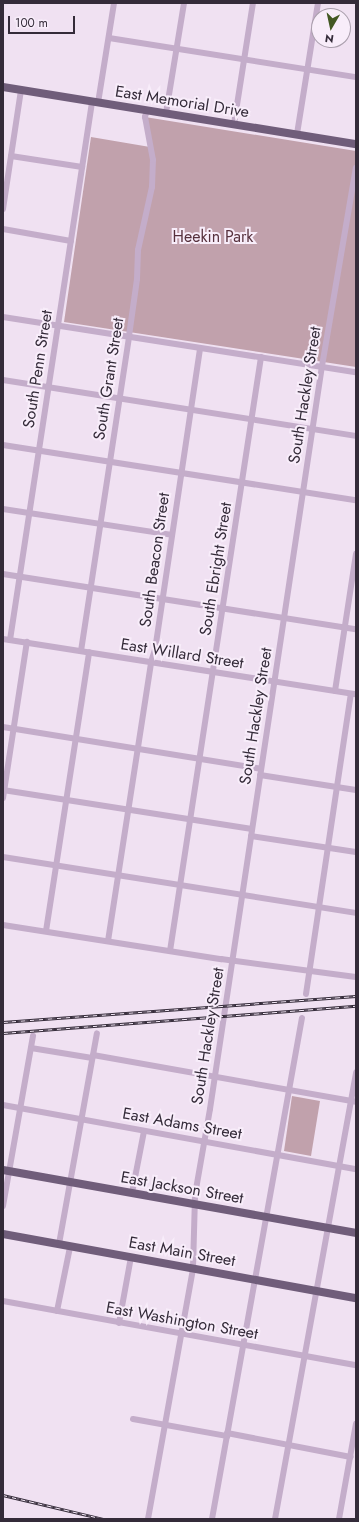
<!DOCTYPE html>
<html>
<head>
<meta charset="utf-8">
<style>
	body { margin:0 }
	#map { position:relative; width:359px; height:1522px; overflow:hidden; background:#f0e1f2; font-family:Jost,sans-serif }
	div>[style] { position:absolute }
	.green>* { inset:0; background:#c1a1ac }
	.minor>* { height:6px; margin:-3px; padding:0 3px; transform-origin:3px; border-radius:3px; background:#c4adca }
	.major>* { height:8px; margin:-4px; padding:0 4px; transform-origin:4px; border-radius:4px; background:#705d7a }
	.rail>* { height:3px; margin-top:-1.5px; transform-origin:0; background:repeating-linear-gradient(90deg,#f8edfa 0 4.5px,#342b39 0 9px); box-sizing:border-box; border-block:1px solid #342b39 }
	span { translate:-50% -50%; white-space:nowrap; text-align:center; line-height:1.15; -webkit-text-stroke:4px #f8edfa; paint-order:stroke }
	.street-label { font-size:16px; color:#342b39 }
	.park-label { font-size:16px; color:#56303c }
	.frame { position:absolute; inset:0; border:4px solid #342b39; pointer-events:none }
	.north { position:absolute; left:311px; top:8px; width:40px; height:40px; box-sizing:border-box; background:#f8edfa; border:1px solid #aa9fad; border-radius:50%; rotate:189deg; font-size:11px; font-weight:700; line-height:16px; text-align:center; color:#342b39 }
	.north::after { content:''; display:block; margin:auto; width:14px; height:18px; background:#435823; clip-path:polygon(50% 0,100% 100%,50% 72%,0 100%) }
	.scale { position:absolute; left:8px; top:16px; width:67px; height:18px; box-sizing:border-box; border:2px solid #342b39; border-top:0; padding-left:5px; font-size:12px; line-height:14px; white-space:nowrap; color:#342b39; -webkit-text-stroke:3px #f8edfa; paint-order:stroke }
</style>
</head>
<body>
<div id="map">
	<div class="green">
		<div style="clip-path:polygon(145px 117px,356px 151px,356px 367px,64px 322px,91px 137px,150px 147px)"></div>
		<div style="clip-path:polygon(292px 1096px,320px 1101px,311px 1156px,284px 1151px)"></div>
	</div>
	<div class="minor">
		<div style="left:109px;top:38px;width:250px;rotate:9deg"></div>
		<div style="left:98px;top:103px;width:101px;rotate:-80.9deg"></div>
		<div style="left:166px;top:113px;width:111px;rotate:-80.7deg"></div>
		<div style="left:234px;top:124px;width:122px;rotate:-81.1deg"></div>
		<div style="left:297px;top:134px;width:133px;rotate:-80.9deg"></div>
		<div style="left:11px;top:156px;width:72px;rotate:8.8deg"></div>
		<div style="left:3px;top:209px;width:120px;rotate:-81.4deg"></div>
		<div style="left:3px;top:229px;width:69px;rotate:10deg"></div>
		<div style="left:3px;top:317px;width:357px;rotate:8.9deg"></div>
		<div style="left:3px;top:380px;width:357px;rotate:9deg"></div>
		<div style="left:3px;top:445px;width:357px;rotate:8.9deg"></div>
		<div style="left:3px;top:509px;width:171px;rotate:8.7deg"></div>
		<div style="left:3px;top:574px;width:357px;rotate:8.9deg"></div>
		<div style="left:3px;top:639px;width:357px;rotate:8.9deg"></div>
		<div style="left:10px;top:640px;width:544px;rotate:-81.33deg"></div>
		<div style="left:81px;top:651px;width:319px;rotate:-81.3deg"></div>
		<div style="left:129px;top:336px;width:58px;rotate:-82deg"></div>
		<div style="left:137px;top:279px;width:29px;rotate:-88deg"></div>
		<div style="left:138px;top:250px;width:65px;rotate:-77.5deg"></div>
		<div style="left:152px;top:187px;width:27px;rotate:-88deg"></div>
		<div style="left:153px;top:160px;width:44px;rotate:-100.5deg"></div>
		<div style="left:145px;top:117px;width:7px;rotate:-74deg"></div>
		<div style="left:335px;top:691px;width:139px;rotate:-81.3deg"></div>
		<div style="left:3px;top:727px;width:261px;rotate:9.2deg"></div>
		<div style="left:260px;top:775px;width:97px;rotate:8.9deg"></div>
		<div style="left:3px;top:790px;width:252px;rotate:8.9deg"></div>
		<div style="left:3px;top:798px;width:158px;rotate:-81.3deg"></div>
		<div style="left:251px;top:836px;width:106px;rotate:8.7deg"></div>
		<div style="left:3px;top:857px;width:357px;rotate:9deg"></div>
		<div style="left:3px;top:925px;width:221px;rotate:8.9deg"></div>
		<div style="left:221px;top:959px;width:136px;rotate:7.6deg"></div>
		<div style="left:46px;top:931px;width:282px;rotate:-81.2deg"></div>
		<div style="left:108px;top:941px;width:282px;rotate:-81.2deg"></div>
		<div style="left:151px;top:662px;width:13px;rotate:-72deg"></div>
		<div style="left:155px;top:650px;width:305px;rotate:-81.5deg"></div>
		<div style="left:170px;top:951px;width:601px;rotate:-81.29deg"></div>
		<div style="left:306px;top:994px;width:303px;rotate:-81.5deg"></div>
		<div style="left:31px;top:1048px;width:62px;rotate:9.3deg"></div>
		<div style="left:93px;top:1055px;width:267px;rotate:10.1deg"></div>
		<div style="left:3px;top:1105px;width:359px;rotate:10.3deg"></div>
		<div style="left:132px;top:1193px;width:63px;rotate:-79deg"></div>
		<div style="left:3px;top:1206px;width:173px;rotate:-80deg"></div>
		<div style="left:59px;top:1244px;width:214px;rotate:-79.8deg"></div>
		<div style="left:3px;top:1301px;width:359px;rotate:10.3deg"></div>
		<div style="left:57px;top:1311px;width:65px;rotate:-78.5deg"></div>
		<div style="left:119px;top:1323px;width:67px;rotate:-79.7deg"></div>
		<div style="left:133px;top:1419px;width:96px;rotate:10.3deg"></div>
		<div style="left:227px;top:1433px;width:126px;rotate:11deg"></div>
		<div style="left:148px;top:1519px;width:255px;rotate:-79.8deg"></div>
		<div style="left:193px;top:1268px;width:73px;rotate:-88.4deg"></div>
		<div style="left:195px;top:1195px;width:87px;rotate:-80.1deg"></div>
		<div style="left:210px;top:1109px;width:751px;rotate:-81.43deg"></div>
		<div style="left:322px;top:366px;width:201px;rotate:-80.3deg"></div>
		<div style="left:212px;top:1519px;width:509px;rotate:-79.82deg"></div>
		<div style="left:275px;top:1519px;width:454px;rotate:-79.7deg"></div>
		<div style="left:339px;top:1519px;width:97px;rotate:-79.9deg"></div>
	</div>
	<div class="major">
		<div style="left:3px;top:87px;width:358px;rotate:9.2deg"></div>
		<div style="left:3px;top:1170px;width:359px;rotate:10.1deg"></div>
		<div style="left:3px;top:1234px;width:359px;rotate:10.3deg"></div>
	</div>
	<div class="rail">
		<div style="left:3px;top:1022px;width:354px;rotate:-4.2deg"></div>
		<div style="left:3px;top:1033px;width:354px;rotate:-4.4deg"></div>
		<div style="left:3px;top:1495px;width:104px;rotate:13.4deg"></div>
	</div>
	<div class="street-label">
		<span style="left:182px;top:102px;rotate:9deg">East Memorial Drive</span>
		<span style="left:38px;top:369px;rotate:-81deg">South Penn Street</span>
		<span style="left:109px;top:379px;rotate:-81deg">South Grant Street</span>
		<span style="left:305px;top:395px;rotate:-81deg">South Hackley Street</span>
		<span style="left:155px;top:560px;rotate:-82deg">South Beacon Street</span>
		<span style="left:216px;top:569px;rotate:-81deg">South Ebright Street</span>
		<span style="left:182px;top:654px;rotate:9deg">East Willard Street</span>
		<span style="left:256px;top:716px;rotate:-81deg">South Hackley Street</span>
		<span style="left:208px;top:1036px;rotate:-81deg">South Hackley Street</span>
		<span style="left:182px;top:1124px;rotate:10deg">East Adams Street</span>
		<span style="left:182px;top:1188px;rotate:10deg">East Jackson Street</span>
		<span style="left:182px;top:1252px;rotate:10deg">East Main Street</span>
		<span style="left:182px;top:1321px;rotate:10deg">East Washington Street</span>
	</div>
	<div class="park-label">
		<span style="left:213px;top:237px">Heekin Park</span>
	</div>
	<div class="frame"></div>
	<div class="north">N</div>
	<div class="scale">100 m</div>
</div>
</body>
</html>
